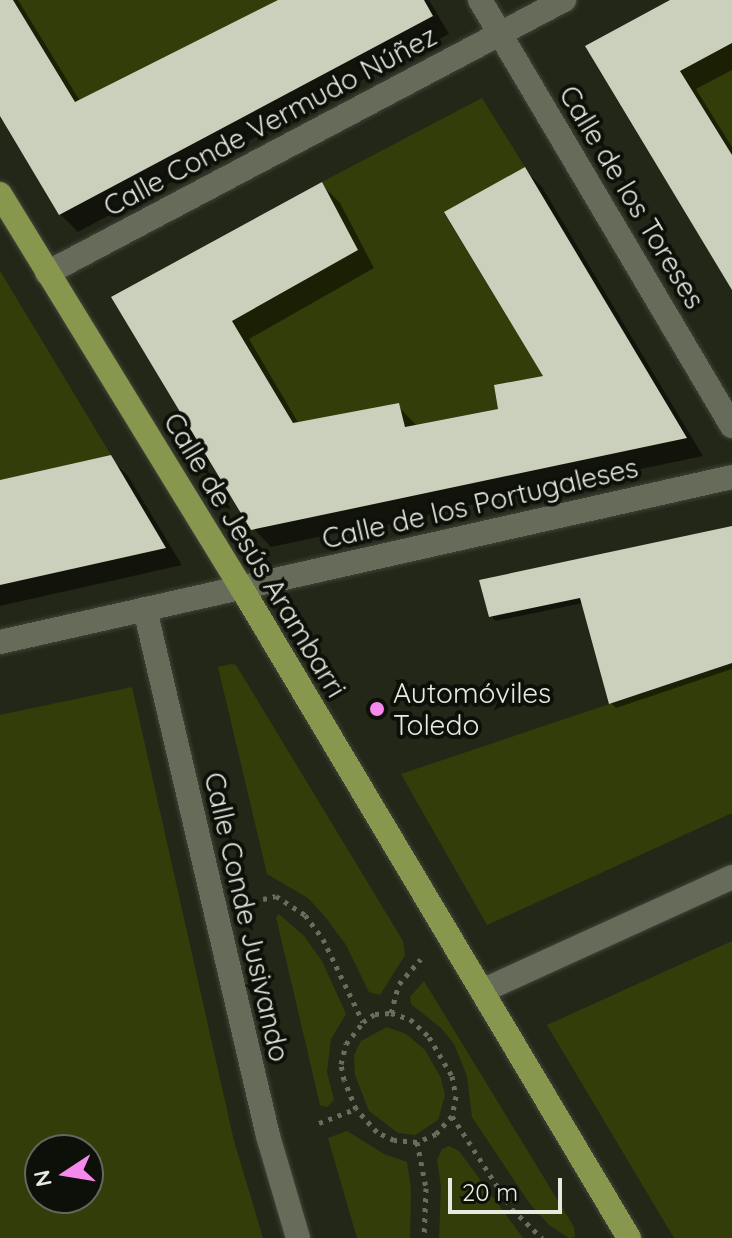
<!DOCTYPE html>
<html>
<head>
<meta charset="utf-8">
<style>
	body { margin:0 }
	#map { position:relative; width:732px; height:1238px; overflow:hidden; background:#232718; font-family:Quicksand,sans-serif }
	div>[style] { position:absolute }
	.green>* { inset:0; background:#333d0a }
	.shadow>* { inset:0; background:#0007 }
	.building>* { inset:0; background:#cad0bc }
	.path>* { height:5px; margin-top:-2.5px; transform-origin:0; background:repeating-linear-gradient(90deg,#696d5f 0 4px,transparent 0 10px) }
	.roads { filter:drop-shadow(0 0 2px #414439) drop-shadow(0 0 2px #414439) }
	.minor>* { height:24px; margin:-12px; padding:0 12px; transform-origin:12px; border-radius:12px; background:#676c5a }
	.major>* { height:24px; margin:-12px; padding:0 12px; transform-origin:12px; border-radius:12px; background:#87974d }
	.dots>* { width:22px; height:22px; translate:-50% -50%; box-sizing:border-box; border:4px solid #0d0f09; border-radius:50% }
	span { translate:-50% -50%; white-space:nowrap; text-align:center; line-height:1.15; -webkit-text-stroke:8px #0d0f09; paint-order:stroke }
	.street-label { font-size:28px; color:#e7eae0 }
	.poi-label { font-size:28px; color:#e7eae0 }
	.left { translate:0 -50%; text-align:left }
	.north { position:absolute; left:24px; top:1134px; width:80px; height:80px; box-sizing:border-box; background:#0d0f09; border:2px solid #64675f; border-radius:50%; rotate:258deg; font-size:22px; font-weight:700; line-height:32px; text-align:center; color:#e7eae0 }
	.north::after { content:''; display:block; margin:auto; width:28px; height:36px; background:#f788ec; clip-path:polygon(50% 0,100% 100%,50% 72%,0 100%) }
	.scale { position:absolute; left:448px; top:1178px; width:114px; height:36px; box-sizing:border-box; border:4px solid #e7eae0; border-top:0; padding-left:10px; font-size:24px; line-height:28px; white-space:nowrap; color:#e7eae0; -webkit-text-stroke:6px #0d0f09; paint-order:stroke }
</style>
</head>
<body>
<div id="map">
	<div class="green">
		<div style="clip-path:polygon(13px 0,278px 0,75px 102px)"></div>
		<div style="clip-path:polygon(732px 43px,732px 155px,680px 71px)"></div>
		<div style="clip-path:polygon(482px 98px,525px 167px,444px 213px,543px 376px,494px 385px,498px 409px,405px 427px,399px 404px,293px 423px,232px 321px,358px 250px,322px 182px)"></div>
		<div style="clip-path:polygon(0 271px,111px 455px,0 480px)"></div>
		<div style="clip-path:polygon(732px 663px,732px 813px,487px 925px,401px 774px)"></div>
		<div style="clip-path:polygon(231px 664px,236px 665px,403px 941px,405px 955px,380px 995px,369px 992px,346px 945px,327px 919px,308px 898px,267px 874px,218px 667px)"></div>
		<div style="clip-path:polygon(evenodd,132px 687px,234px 1141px,263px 1238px,0 1238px,0 715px,132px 687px,40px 1150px,88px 1150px,88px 1198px,40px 1198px,40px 1150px)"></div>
		<div style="clip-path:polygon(279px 914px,304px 936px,322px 961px,346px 1014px,331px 1039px,327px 1072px,334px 1100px,327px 1107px,320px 1105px,276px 917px)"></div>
		<div style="clip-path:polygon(732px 941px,732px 1238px,674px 1238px,547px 1025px)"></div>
		<div style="clip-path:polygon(424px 981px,574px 1227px,575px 1237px,569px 1238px,549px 1225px,530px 1204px,472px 1117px,467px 1076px,454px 1044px,441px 1028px,411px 1004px,410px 997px)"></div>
		<div style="clip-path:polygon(387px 1027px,406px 1034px,425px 1050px,441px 1078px,445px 1095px,438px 1120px,415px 1135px,398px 1133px,369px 1111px,355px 1075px,354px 1055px,361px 1041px)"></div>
		<div style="clip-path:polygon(347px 1131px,384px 1154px,407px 1162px,411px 1188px,410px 1238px,357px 1238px,328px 1138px)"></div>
		<div style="clip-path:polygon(449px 1146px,459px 1151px,523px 1238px,439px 1238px,441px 1187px,437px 1160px,442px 1149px)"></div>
	</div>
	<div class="shadow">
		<div style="clip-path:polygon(0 0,18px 0,80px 101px,282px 0,429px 0,449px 34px,78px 232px,60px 214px,0 112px)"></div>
		<div style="clip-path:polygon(675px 0,732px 0,732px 70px,696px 89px,732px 147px,732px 283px,588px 47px)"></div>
		<div style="clip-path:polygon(524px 169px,542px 187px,703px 456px,271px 547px,253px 528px,114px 298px,322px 185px,340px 203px,374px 268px,249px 339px,299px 424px,398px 406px,417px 426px,500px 410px,546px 378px)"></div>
		<div style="clip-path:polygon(110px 458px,128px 476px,182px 565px,0 606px,0 482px)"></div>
		<div style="clip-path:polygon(732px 528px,732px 669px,616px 708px,611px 703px,583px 603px,496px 621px,491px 616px)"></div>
	</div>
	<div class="building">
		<div style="clip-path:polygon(0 0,13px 0,75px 102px,278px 0,424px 0,433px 16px,59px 215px,0 116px)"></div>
		<div style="clip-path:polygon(670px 0,732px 0,732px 43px,680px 71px,732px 155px,732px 290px,585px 46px)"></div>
		<div style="clip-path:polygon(525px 167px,687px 438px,251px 530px,111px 297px,322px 182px,358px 250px,232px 321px,293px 423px,399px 403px,405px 427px,498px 409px,494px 385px,543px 376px,444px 212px)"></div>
		<div style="clip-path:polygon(111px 455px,166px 548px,0 585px,0 480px)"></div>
		<div style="clip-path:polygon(732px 526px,732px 663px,609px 704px,580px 598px,489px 617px,479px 580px)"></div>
	</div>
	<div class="path">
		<div style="left:263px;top:899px;width:13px;rotate:-13deg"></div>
		<div style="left:276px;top:896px;width:35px;rotate:33deg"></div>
		<div style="left:305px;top:915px;width:30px;rotate:53deg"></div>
		<div style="left:323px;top:939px;width:92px;rotate:64.3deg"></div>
		<div style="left:391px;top:1013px;width:20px;rotate:18deg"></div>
		<div style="left:410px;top:1019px;width:26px;rotate:43deg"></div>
		<div style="left:429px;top:1037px;width:45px;rotate:59.5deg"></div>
		<div style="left:452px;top:1076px;width:20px;rotate:79deg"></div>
		<div style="left:456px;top:1096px;width:20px;rotate:101deg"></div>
		<div style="left:452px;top:1116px;width:24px;rotate:132deg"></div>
		<div style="left:436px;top:1134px;width:21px;rotate:157deg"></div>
		<div style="left:417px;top:1142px;width:23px;rotate:-175deg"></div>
		<div style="left:394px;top:1140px;width:19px;rotate:-155deg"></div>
		<div style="left:377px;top:1132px;width:31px;rotate:-132deg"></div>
		<div style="left:356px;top:1109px;width:31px;rotate:-112deg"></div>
		<div style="left:344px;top:1080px;width:16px;rotate:-101deg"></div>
		<div style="left:341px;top:1064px;width:21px;rotate:-76deg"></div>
		<div style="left:346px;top:1044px;width:28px;rotate:-52deg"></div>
		<div style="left:363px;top:1022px;width:14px;rotate:-34deg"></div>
		<div style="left:375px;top:1014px;width:16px;rotate:-4deg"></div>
		<div style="left:391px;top:1013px;width:30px;rotate:-75deg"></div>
		<div style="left:399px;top:984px;width:33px;rotate:-49deg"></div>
		<div style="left:452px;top:1116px;width:111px;rotate:57.2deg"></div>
		<div style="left:512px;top:1209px;width:42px;rotate:44deg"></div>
		<div style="left:319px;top:1123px;width:40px;rotate:-21deg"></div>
		<div style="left:417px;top:1142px;width:47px;rotate:78.9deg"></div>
		<div style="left:426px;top:1188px;width:50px;rotate:92.3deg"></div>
	</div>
	<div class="roads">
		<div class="minor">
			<div style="left:480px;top:0;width:495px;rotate:59.4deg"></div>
			<div style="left:47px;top:273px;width:585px;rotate:-27.84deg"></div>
			<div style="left:145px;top:609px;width:541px;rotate:76.86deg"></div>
			<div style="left:268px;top:1136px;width:106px;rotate:73.6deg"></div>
			<div style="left:0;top:642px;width:750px;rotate:-12.7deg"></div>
			<div style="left:482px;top:991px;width:275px;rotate:-24.5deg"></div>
		</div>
		<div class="major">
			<div style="left:0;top:194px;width:461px;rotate:58.5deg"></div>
			<div style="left:241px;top:587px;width:758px;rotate:59.2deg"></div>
		</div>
	</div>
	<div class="dots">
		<div style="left:377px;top:709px;background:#f788ec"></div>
	</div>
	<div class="street-label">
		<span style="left:270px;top:121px;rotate:-28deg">Calle Conde Vermudo Núñez</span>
		<span style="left:632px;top:197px;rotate:59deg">Calle de los Toreses</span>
		<span style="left:480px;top:503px;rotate:-13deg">Calle de los Portugaleses</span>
		<span style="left:255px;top:555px;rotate:59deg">Calle de Jesús Arambarri</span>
		<span style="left:247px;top:917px;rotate:77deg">Calle Conde Jusivando</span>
	</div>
	<div class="poi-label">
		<span class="left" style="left:393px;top:709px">Automóviles<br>Toledo</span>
	</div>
	<div class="north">N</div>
	<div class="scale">20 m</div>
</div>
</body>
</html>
